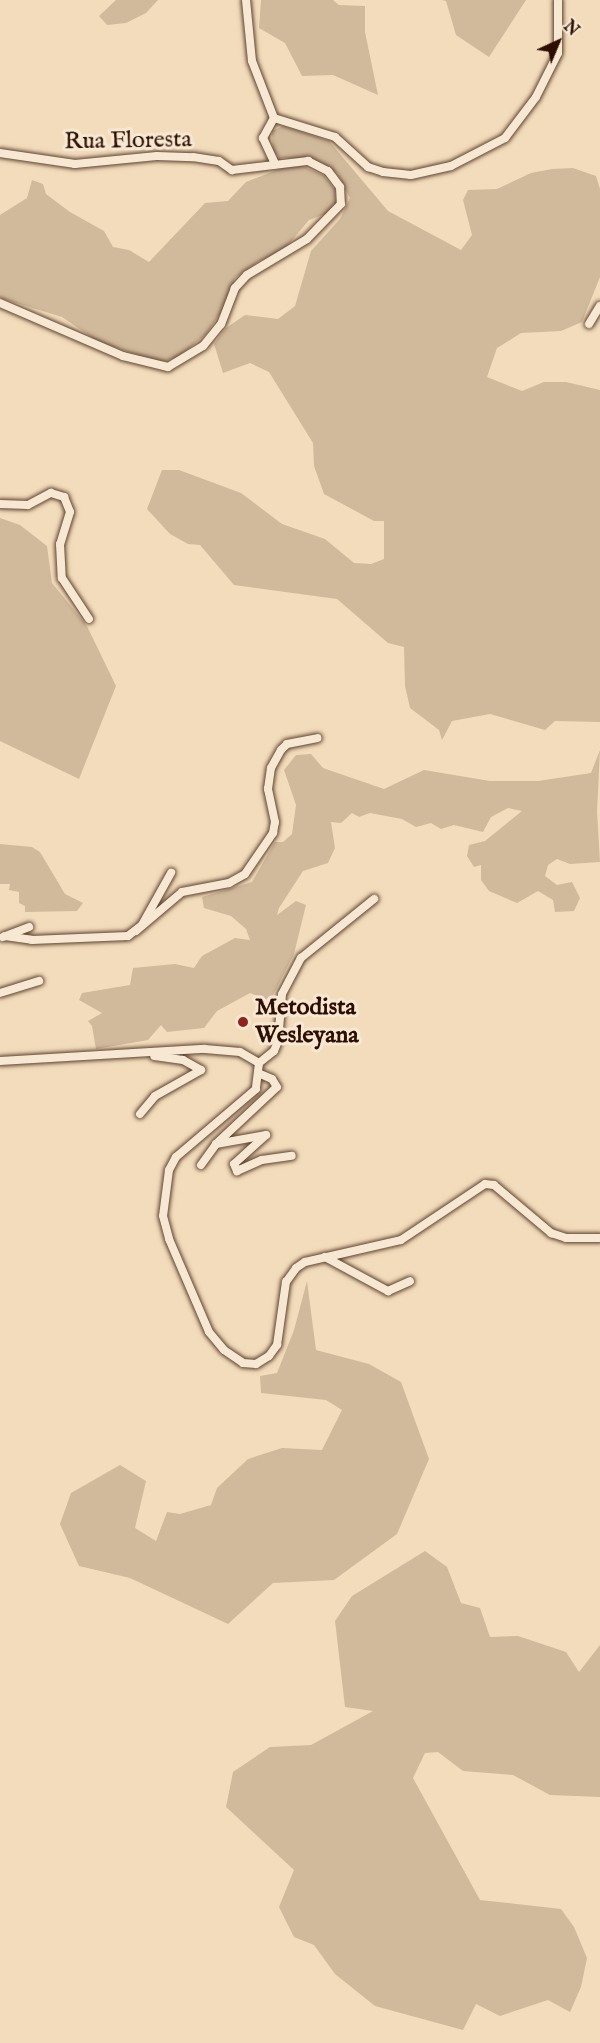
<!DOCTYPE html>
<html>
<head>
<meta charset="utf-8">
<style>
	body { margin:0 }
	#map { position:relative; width:600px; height:2043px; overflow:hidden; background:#f3dcbb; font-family:"IM FELL English",serif }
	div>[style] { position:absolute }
	.green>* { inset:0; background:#d1b99b }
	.roads { filter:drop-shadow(0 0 2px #5e422f) drop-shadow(0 0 2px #5e422f) }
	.minor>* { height:8px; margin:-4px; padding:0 4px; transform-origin:4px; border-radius:4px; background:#f7e8d3 }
	.dots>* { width:16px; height:16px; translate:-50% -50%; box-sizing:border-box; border:3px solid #f7e8d3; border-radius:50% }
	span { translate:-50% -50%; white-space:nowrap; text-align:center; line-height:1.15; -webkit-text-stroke:6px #f7e8d3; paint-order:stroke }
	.street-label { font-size:24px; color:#2d0e00 }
	.poi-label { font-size:24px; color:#2d0e00; font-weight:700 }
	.left { translate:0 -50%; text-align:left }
	.north { position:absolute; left:528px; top:12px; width:60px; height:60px; -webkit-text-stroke:4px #f7e8d3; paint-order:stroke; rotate:44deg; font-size:16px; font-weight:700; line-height:24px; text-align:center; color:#2d0e00 }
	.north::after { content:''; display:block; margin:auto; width:21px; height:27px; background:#2d0e00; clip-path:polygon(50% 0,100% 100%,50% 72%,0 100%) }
</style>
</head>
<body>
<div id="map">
	<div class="green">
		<div style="clip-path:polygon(116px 0,158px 0,146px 13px,126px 23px,107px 25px,99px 16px)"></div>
		<div style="clip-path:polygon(261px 0,333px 0,339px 5px,365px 6px,365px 32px,378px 95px,333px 75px,302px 76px,285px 43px,259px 28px)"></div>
		<div style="clip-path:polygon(442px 0,526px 0,489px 57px,456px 35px,446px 1px)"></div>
		<div style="clip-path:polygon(283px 126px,329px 141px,388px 211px,461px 250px,472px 235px,463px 200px,468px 190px,497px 189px,531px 173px,552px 169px,573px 168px,596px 176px,600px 189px,600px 277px,582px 322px,561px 331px,521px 333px,497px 348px,487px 377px,522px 391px,544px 382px,566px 382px,600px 390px,600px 722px,555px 721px,545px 730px,490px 714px,452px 721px,442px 740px,439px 730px,410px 708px,405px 686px,404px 647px,388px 643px,337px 599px,234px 585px,200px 545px,188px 544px,170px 534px,147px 509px,162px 470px,179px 470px,241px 493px,282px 524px,325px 539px,354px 563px,371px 564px,384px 559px,384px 521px,374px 521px,324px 494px,314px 466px,313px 443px,269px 372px,250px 363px,223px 373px,214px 344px,226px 328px,245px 315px,278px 319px,295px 306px,311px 251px,340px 219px,350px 198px,337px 173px,309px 158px,280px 158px,273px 151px,272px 131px)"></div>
		<div style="clip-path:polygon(303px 166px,324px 176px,335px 190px,336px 203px,328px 213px,309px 220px,283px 251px,259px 261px,235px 278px,225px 307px,205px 335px,178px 357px,161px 362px,140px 356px,97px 341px,62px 317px,0 298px,0 215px,27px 198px,32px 180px,43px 184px,46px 194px,70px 212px,104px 231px,113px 247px,129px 250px,149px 262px,205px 203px,228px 201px,246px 182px,282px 168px)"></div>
		<div style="clip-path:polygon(0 518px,20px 525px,47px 546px,52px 583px,87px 626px,116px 686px,79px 779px,0 741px)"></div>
		<div style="clip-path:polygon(600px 750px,597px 811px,600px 862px,570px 864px,557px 859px,548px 865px,545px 876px,557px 885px,572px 882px,580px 898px,574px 911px,555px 912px,553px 900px,538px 891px,517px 903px,489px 891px,481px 880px,481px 865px,474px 867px,467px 856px,469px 845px,485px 841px,522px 811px,508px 808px,491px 817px,483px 832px,454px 825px,441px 829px,431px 823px,416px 827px,402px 819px,370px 813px,359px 817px,352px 813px,341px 823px,331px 822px,335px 848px,328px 863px,303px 871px,279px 908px,277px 915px,296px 901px,306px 905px,294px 954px,270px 1001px,250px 993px,217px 1011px,204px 1028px,167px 1032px,161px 1025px,148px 1040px,96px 1049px,92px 1026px,88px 1021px,102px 1013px,79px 1000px,82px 993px,130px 985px,133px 968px,175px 964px,194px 968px,202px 956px,235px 938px,250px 940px,246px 929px,231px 916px,204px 908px,202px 897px,252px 882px,275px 842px,283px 842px,292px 834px,296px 805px,284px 770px,296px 755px,311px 754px,323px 768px,384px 789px,424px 770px,490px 781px,538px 781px,591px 773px)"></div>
		<div style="clip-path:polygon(0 844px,32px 847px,40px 852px,65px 894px,83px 903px,77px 911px,25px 912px,25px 906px,19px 903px,19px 892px,9px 890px,10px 884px,0 884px)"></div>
		<div style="clip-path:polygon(307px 1281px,316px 1350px,369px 1364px,401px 1382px,429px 1459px,397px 1534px,334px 1580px,273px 1583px,228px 1624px,130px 1578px,79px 1566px,60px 1524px,71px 1493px,120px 1465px,146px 1481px,135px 1528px,156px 1541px,167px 1512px,180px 1514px,211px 1505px,217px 1488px,248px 1459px,282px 1448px,322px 1450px,342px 1410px,326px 1400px,261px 1393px,260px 1376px,277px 1373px,294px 1330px)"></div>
		<div style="clip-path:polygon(425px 1551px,447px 1567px,461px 1603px,480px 1608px,490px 1637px,518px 1636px,566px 1652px,579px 1672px,600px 1645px,600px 1797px,550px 1795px,513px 1775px,463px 1771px,438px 1752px,425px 1753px,413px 1778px,480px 1900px,561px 1909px,574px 1927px,587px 1958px,581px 1987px,570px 2012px,548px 2000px,500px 2016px,476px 2004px,463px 2030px,375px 2006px,335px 1974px,314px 1945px,294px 1937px,279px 1907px,294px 1870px,226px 1807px,233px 1772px,270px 1747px,311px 1745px,373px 1711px,345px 1707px,335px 1621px,352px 1596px)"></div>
	</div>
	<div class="roads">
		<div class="minor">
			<div style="left:246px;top:0;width:61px;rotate:84.4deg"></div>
			<div style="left:252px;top:61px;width:61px;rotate:68.9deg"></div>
			<div style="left:274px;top:118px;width:64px;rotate:17.3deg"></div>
			<div style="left:335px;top:137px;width:45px;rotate:42.3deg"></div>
			<div style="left:368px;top:167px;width:16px;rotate:18deg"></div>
			<div style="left:383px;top:172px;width:28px;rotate:6deg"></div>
			<div style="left:411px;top:175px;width:41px;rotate:-12.7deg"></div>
			<div style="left:451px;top:166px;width:61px;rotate:-27.4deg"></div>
			<div style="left:505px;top:138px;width:51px;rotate:-52.9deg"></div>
			<div style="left:536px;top:97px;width:49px;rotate:-63.4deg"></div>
			<div style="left:558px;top:53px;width:53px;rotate:-90deg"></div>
			<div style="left:274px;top:118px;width:23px;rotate:119deg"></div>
			<div style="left:263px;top:138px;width:29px;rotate:65deg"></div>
			<div style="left:0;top:153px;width:76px;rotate:8.3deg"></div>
			<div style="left:75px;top:164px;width:82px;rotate:-5.6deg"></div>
			<div style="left:157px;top:156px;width:36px;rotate:2deg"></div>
			<div style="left:193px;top:157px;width:26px;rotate:9deg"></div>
			<div style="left:219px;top:161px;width:16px;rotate:35deg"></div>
			<div style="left:232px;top:170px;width:77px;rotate:-6.8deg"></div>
			<div style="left:308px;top:161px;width:22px;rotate:27deg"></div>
			<div style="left:328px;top:171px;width:20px;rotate:53deg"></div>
			<div style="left:340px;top:187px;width:17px;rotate:87deg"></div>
			<div style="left:341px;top:204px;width:49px;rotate:134.2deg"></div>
			<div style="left:307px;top:239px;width:70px;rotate:149deg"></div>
			<div style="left:247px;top:275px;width:18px;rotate:133deg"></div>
			<div style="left:235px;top:288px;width:39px;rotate:111deg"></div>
			<div style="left:221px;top:324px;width:28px;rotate:129deg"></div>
			<div style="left:203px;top:346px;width:41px;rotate:149deg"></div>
			<div style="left:168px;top:367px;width:46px;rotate:-166.3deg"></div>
			<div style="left:123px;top:356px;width:134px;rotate:-156.7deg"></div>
			<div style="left:589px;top:324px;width:21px;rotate:-59deg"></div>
			<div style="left:0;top:504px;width:28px;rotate:2deg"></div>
			<div style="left:28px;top:505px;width:26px;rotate:-28deg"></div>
			<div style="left:51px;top:493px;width:14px;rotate:17deg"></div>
			<div style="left:64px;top:497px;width:16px;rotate:68deg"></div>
			<div style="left:70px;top:512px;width:34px;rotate:107deg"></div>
			<div style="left:60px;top:544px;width:34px;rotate:87deg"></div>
			<div style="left:62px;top:578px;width:49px;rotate:56.6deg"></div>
			<div style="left:136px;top:931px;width:60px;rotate:-40.3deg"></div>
			<div style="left:182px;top:892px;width:48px;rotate:-10.8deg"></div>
			<div style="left:229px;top:883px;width:18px;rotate:-29deg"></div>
			<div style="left:245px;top:874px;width:50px;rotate:-55.7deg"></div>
			<div style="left:273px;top:833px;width:11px;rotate:-80deg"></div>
			<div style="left:275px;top:822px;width:34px;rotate:-102deg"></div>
			<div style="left:268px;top:789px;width:21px;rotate:-82deg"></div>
			<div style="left:271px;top:768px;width:21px;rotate:-61deg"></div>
			<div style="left:281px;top:750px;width:8px;rotate:-45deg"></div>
			<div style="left:287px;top:744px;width:31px;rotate:-11deg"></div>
			<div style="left:5px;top:936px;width:27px;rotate:8deg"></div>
			<div style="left:32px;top:940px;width:96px;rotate:-2.4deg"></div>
			<div style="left:128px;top:936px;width:18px;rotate:-38deg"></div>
			<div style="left:142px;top:925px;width:60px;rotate:-60.9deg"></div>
			<div style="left:3px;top:937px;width:28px;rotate:-21deg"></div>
			<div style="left:0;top:993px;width:41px;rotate:-17.1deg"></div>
			<div style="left:0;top:1061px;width:205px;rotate:-3.4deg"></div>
			<div style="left:205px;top:1049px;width:35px;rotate:5deg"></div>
			<div style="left:240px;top:1052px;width:22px;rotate:30deg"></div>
			<div style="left:259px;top:1063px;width:26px;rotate:97deg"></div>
			<div style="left:256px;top:1089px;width:105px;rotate:139.6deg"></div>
			<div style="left:176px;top:1157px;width:15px;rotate:118deg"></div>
			<div style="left:169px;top:1170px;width:46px;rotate:97.4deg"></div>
			<div style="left:163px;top:1216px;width:24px;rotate:75deg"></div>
			<div style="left:169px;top:1239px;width:101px;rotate:66.7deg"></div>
			<div style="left:209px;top:1332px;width:23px;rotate:50deg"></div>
			<div style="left:224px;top:1350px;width:23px;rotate:34deg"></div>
			<div style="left:243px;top:1363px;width:13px;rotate:4deg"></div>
			<div style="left:256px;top:1364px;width:15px;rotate:-32deg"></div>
			<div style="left:269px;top:1356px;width:14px;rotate:-54deg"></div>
			<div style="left:277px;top:1345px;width:64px;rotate:-81.9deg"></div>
			<div style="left:286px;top:1282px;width:17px;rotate:-54deg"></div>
			<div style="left:296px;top:1268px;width:11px;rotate:-34deg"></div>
			<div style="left:305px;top:1262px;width:98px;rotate:-12.9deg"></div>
			<div style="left:401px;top:1240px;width:101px;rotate:-33.7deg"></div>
			<div style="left:485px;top:1184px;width:9px;rotate:6deg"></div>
			<div style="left:494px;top:1185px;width:75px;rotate:40.1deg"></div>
			<div style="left:551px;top:1233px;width:16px;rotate:18deg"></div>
			<div style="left:566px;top:1238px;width:34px"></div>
			<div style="left:259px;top:1063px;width:19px;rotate:-39deg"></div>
			<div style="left:274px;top:1051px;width:11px;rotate:-68deg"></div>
			<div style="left:278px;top:1041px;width:47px;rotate:-85.1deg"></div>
			<div style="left:282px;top:994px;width:41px;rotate:-62.2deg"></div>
			<div style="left:301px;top:958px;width:94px;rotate:-38.9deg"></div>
			<div style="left:140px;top:1114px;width:23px;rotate:-50deg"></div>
			<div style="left:155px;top:1096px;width:53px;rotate:-29.5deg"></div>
			<div style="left:201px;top:1070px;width:21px;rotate:-151deg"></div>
			<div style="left:183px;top:1060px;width:29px;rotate:-172deg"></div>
			<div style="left:216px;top:1144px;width:51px;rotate:-10.2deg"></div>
			<div style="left:266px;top:1135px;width:43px;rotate:137.8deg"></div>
			<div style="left:234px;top:1164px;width:8px;rotate:67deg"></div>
			<div style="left:237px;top:1171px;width:27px;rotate:-24deg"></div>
			<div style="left:262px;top:1160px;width:30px;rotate:-8deg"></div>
			<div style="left:201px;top:1165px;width:26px;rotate:-54deg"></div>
			<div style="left:216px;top:1144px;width:83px;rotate:-43.1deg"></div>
			<div style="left:277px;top:1087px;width:9px;rotate:-122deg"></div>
			<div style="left:272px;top:1079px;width:13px;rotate:-157deg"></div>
			<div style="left:325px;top:1257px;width:72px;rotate:28.4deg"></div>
			<div style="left:388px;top:1291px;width:24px;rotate:-24deg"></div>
		</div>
	</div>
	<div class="dots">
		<div style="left:243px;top:1022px;background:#8f2418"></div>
	</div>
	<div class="street-label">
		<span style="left:128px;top:141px;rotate:-1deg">Rua Floresta</span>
	</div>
	<div class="poi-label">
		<span class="left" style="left:255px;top:1022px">Metodista<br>Wesleyana</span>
	</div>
	<div class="north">N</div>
</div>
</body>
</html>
